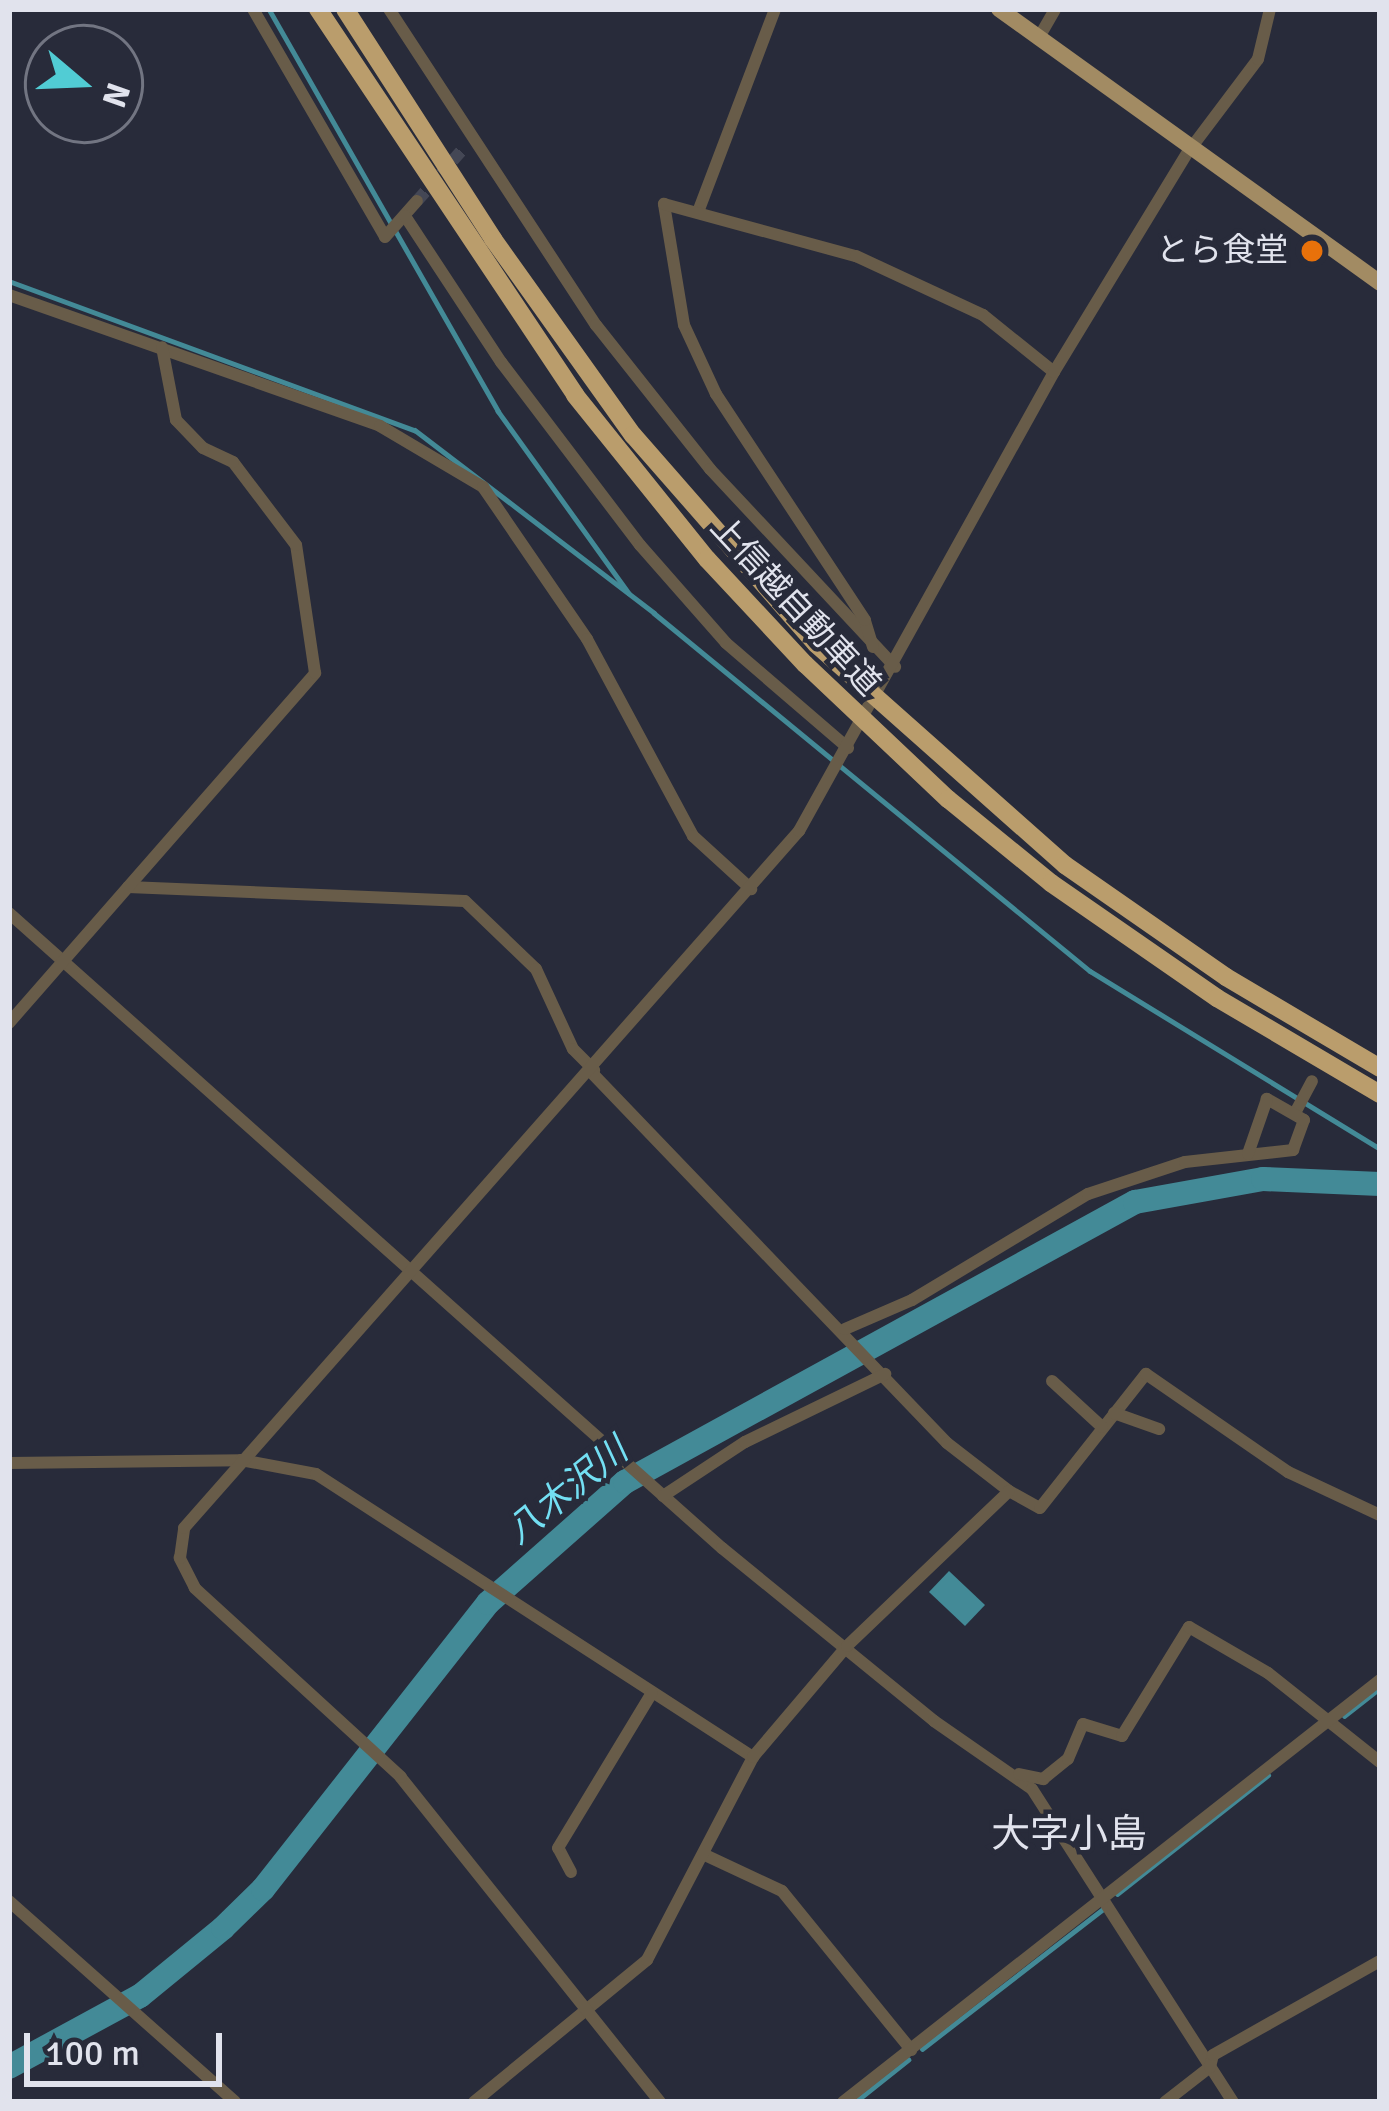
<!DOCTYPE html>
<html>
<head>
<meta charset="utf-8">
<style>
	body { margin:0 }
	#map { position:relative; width:1389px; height:2111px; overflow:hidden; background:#282b3a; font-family:Signika,"Noto Sans JP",sans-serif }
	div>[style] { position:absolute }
	.water>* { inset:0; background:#438a97 }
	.stream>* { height:4.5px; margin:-2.25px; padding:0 2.25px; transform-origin:2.25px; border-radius:2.25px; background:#438a97 }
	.river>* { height:24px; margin:-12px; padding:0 12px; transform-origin:12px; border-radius:12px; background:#438a97 }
	.minor-tunnel>* { height:12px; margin-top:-6px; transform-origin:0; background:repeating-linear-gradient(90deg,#444755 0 12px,transparent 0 18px) }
	.minor>* { height:12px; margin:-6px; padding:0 6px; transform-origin:6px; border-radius:6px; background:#685c49 }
	.major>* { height:16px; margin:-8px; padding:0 8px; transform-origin:8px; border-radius:8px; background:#a28b63 }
	.highway>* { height:18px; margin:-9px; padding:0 9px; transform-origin:9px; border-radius:9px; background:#ba9d6c }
	.dots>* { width:33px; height:33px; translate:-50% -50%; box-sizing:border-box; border:6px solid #282b3a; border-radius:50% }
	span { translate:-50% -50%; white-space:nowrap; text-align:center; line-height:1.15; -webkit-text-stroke:9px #282b3a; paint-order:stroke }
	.poi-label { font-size:33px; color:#e1e3ed }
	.right { translate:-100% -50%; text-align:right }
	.street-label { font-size:33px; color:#e1e3ed }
	.water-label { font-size:36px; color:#73dff3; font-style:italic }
	.quarter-label { font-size:39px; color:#e1e3ed }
	.frame { position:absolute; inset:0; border:12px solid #e1e3ed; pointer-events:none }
	.north { position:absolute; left:24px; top:24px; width:120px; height:120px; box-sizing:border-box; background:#282b3a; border:3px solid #727582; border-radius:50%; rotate:109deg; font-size:33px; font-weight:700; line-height:48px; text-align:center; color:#e1e3ed }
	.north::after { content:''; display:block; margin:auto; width:42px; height:54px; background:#51ccd4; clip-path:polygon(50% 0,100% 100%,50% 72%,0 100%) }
	.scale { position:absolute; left:24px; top:2033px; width:198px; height:54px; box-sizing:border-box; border:6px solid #e1e3ed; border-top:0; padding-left:15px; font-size:36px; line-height:42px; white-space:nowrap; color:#e1e3ed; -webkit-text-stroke:9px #282b3a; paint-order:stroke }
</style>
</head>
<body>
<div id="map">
	<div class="water">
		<div style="clip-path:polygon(949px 1571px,985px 1605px,965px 1626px,929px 1592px)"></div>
	</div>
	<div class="stream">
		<div style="left:269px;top:9px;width:463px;rotate:60.3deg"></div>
		<div style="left:498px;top:411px;width:224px;rotate:54.3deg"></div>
		<div style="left:9px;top:281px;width:432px;rotate:20.2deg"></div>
		<div style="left:415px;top:430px;width:301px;rotate:37.4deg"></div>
		<div style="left:654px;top:613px;width:564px;rotate:39.39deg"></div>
		<div style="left:1090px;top:971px;width:340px;rotate:31.5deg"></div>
		<div style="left:1344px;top:1716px;width:46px;rotate:-37.9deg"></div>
		<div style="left:1117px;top:1894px;width:192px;rotate:-38.2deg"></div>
		<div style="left:922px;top:2049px;width:234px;rotate:-37.7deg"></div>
		<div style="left:855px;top:2102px;width:68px;rotate:-38.4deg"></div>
	</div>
	<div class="river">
		<div style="left:9px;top:2067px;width:149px;rotate:-28.5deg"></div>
		<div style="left:140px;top:1996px;width:107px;rotate:-39.3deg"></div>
		<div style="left:223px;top:1928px;width:56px;rotate:-44.3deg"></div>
		<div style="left:263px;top:1889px;width:364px;rotate:-51.8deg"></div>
		<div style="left:488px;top:1603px;width:183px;rotate:-41.5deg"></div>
		<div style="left:625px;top:1482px;width:582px;rotate:-28.77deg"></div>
		<div style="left:1135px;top:1202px;width:130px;rotate:-10.2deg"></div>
		<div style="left:1263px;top:1179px;width:117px;rotate:2.4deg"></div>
	</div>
	<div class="minor-tunnel">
		<div style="left:417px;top:201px;width:69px;rotate:-48.5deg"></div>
	</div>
	<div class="minor">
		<div style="left:253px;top:9px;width:263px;rotate:59.9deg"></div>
		<div style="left:385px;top:237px;width:48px;rotate:-48.4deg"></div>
		<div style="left:389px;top:9px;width:378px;rotate:56.8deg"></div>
		<div style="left:596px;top:325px;width:184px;rotate:51.6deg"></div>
		<div style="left:710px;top:469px;width:271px;rotate:46.9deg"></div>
		<div style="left:1038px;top:39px;width:34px;rotate:-60deg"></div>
		<div style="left:698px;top:212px;width:217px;rotate:-69.2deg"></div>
		<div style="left:405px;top:216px;width:175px;rotate:56.7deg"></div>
		<div style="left:501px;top:362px;width:230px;rotate:52.8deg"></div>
		<div style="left:640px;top:545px;width:130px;rotate:48.7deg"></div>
		<div style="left:726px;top:643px;width:161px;rotate:40.7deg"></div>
		<div style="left:9px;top:295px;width:393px;rotate:19.4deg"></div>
		<div style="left:380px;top:426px;width:120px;rotate:30.6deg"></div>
		<div style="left:483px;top:487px;width:184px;rotate:55.6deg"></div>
		<div style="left:587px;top:639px;width:224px;rotate:61.7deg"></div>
		<div style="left:693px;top:836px;width:79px;rotate:42.4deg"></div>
		<div style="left:873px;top:647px;width:28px;rotate:-107deg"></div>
		<div style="left:865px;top:620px;width:271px;rotate:-123.4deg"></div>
		<div style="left:716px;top:394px;width:76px;rotate:-114.9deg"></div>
		<div style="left:684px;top:325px;width:123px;rotate:-99.4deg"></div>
		<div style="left:664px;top:204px;width:199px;rotate:15.2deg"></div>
		<div style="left:856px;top:256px;width:140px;rotate:24.9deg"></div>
		<div style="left:983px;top:315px;width:91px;rotate:38.8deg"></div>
		<div style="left:128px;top:887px;width:337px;rotate:2.4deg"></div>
		<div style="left:465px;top:901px;width:98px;rotate:43.8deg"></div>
		<div style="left:536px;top:969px;width:88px;rotate:65.2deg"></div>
		<div style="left:573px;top:1049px;width:30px;rotate:45deg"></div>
		<div style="left:9px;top:913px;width:955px;rotate:41.69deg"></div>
		<div style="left:722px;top:1548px;width:274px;rotate:39.2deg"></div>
		<div style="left:934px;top:1721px;width:119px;rotate:34.8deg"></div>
		<div style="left:1032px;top:1789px;width:372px;rotate:57.3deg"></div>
		<div style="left:9px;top:1023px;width:465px;rotate:-48.8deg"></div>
		<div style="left:315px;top:673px;width:129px;rotate:-98.4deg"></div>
		<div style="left:296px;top:545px;width:104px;rotate:-127.2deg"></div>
		<div style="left:233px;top:462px;width:33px;rotate:-155deg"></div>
		<div style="left:203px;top:448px;width:39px;rotate:-134deg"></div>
		<div style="left:176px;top:420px;width:74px;rotate:-100.9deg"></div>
		<div style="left:591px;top:1072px;width:514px;rotate:46.18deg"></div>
		<div style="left:947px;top:1443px;width:78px;rotate:37.7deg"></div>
		<div style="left:1009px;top:1491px;width:35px;rotate:29deg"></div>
		<div style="left:1040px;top:1508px;width:171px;rotate:-51.7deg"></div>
		<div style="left:1146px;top:1374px;width:173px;rotate:34.6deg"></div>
		<div style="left:1288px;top:1472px;width:102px;rotate:25.1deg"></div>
		<div style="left:1295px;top:1113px;width:36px;rotate:-62deg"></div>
		<div style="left:845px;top:1329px;width:73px;rotate:-23.4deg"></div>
		<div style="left:912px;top:1300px;width:205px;rotate:-31.1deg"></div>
		<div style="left:1088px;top:1194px;width:102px;rotate:-18.3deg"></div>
		<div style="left:1185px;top:1162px;width:109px;rotate:-6.3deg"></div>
		<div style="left:1293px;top:1150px;width:32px;rotate:-70deg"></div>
		<div style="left:1304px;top:1120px;width:43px;rotate:-150.4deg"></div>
		<div style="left:1267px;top:1099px;width:58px;rotate:109.1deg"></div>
		<div style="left:1052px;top:1381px;width:68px;rotate:42.6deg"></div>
		<div style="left:1114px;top:1413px;width:48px;rotate:19.6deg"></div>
		<div style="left:9px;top:1463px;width:232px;rotate:-0.7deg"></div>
		<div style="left:241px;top:1460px;width:76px;rotate:10.6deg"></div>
		<div style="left:316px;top:1474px;width:521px;rotate:32.93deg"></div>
		<div style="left:663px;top:1496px;width:98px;rotate:-33.4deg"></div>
		<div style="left:745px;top:1442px;width:156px;rotate:-25.9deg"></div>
		<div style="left:1019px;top:1774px;width:25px;rotate:12deg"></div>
		<div style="left:1043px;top:1779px;width:32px;rotate:-39deg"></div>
		<div style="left:1068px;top:1759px;width:38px;rotate:-67deg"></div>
		<div style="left:1083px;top:1724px;width:41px;rotate:17.1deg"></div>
		<div style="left:1122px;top:1736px;width:128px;rotate:-58.4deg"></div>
		<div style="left:1189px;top:1627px;width:91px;rotate:30.2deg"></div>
		<div style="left:1268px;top:1673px;width:143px;rotate:38.5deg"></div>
		<div style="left:705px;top:1855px;width:85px;rotate:25.1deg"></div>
		<div style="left:782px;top:1891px;width:205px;rotate:50.9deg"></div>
		<div style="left:571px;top:1872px;width:27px;rotate:-118deg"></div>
		<div style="left:558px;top:1848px;width:181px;rotate:-58.8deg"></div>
		<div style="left:9px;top:1901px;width:302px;rotate:41.6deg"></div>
		<div style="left:474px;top:2102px;width:224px;rotate:-39.4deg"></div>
		<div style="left:647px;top:1960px;width:229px;rotate:-62.4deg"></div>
		<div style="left:753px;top:1757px;width:145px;rotate:-49.7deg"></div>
		<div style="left:847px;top:1646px;width:224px;rotate:-43.7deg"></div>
		<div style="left:660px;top:2102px;width:416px;rotate:-128.6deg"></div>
		<div style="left:401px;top:1777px;width:280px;rotate:-137.5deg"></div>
		<div style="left:195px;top:1588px;width:34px;rotate:-117deg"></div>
		<div style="left:180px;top:1558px;width:30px;rotate:-82deg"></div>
		<div style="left:184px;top:1528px;width:930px;rotate:-48.58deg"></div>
		<div style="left:799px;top:831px;width:525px;rotate:-60.95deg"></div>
		<div style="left:1054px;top:372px;width:258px;rotate:-58.7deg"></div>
		<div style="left:1188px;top:152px;width:116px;rotate:-53deg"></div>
		<div style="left:1258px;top:59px;width:51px;rotate:-76.5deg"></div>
		<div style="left:843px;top:2102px;width:683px;rotate:-38.16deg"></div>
		<div style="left:1165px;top:2102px;width:57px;rotate:-37.9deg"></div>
		<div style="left:1210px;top:2067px;width:12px;rotate:-76deg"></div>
		<div style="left:1213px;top:2055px;width:192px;rotate:-29.4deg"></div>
	</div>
	<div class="major">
		<div style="left:999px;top:9px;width:469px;rotate:35.7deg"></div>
	</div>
	<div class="highway">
		<div style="left:318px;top:9px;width:464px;rotate:56.3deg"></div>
		<div style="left:575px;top:395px;width:211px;rotate:51.2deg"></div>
		<div style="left:707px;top:559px;width:144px;rotate:47deg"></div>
		<div style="left:805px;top:664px;width:197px;rotate:43.4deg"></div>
		<div style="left:948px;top:799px;width:133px;rotate:39.2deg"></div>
		<div style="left:1051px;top:883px;width:202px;rotate:34.7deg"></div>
		<div style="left:1217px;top:998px;width:189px;rotate:30.5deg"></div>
		<div style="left:345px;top:9px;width:274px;rotate:57.2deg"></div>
		<div style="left:493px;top:239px;width:241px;rotate:54.5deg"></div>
		<div style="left:633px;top:435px;width:278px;rotate:48.8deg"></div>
		<div style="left:816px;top:644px;width:333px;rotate:41.6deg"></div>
		<div style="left:1065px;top:865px;width:196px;rotate:34.8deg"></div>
		<div style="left:1226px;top:977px;width:179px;rotate:30.6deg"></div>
	</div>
	<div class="dots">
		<div style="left:1312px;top:251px;background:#e8710a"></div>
	</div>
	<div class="poi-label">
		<span class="right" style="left:1288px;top:251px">とら食堂</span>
	</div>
	<div class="street-label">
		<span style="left:795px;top:606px;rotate:47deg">上信越自動車道</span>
	</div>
	<div class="water-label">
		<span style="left:567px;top:1491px;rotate:-39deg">八木沢川</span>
	</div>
	<div class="quarter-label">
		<span style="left:1069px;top:1834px">大字小島</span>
	</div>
	<div class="frame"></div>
	<div class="north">N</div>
	<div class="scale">100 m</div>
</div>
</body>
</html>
